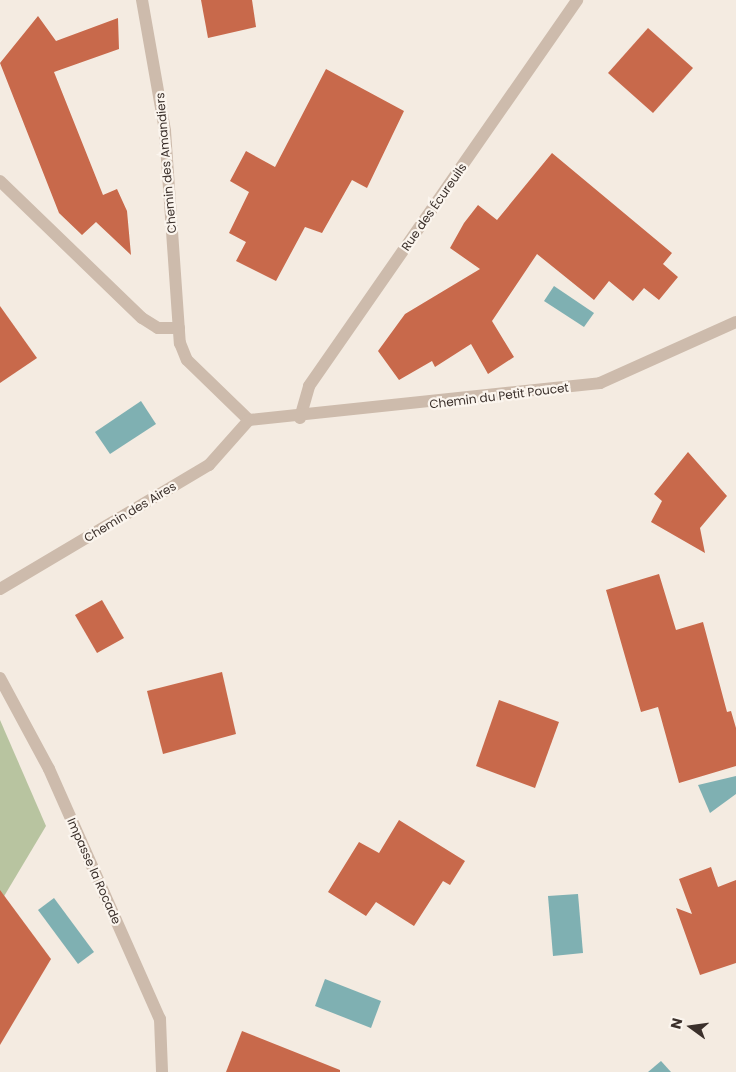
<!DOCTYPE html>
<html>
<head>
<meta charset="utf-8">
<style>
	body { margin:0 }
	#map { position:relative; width:736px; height:1072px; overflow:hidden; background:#f4ebe1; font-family:Poppins,sans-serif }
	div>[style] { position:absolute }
	.green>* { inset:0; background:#b8c4a0 }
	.water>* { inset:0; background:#7fb0b2 }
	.building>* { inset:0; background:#c8694b }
	.minor>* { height:12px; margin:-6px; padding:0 6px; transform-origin:6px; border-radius:6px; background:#cdbbac }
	span { translate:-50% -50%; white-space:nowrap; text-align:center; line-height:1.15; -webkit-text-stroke:4.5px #fbf5ee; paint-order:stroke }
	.street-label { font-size:12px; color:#3b302b }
	.north { position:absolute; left:666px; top:1002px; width:50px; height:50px; -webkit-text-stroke:4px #fbf5ee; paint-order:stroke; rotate:284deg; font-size:14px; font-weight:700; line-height:20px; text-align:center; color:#3b302b }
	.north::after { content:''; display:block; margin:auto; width:18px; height:22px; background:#3b302b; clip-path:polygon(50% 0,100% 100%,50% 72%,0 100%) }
</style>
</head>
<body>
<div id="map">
	<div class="green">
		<div style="clip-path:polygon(0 720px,46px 826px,0 903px)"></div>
	</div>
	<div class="water">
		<div style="clip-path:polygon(554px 286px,594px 313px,584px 327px,544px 301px)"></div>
		<div style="clip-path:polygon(141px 401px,156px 424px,110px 454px,95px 432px)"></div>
		<div style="clip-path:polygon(736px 776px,736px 794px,710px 813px,698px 785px)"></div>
		<div style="clip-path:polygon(578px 894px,583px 953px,553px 956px,548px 896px)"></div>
		<div style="clip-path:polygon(54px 898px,94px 952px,78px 964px,38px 910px)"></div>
		<div style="clip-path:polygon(325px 979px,381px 1001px,371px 1028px,315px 1006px)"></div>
		<div style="clip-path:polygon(661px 1061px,671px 1072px,648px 1072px)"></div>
	</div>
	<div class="building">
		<div style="clip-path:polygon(201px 0,252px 0,256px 27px,208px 38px)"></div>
		<div style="clip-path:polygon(38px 16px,56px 41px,118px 18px,119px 49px,54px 72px,103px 195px,117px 189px,127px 211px,131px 255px,96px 222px,82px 235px,59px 213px,0 63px)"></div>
		<div style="clip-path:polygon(648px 28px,693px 68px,653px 113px,608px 73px)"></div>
		<div style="clip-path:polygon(326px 69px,404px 111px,367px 188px,352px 180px,322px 233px,305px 227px,276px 281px,236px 261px,246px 242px,229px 233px,249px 192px,230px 181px,246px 151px,275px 167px)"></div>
		<div style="clip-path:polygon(552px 153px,672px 253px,663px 264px,678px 277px,659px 300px,644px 288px,633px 301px,609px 281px,594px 300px,537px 254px,492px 321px,514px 357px,488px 374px,471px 344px,435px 367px,432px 361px,399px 380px,378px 351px,405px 314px,480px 269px,450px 248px,464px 223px,478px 205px,497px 220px)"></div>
		<div style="clip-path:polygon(0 306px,37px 358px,0 383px)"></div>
		<div style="clip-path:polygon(688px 452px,727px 496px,700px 528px,705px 553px,651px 522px,662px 501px,654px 494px)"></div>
		<div style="clip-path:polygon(659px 574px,676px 630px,703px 622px,727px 712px,731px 711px,736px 728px,736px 766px,679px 783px,658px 707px,641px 712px,606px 590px)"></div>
		<div style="clip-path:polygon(102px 600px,124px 638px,97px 653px,75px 615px)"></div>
		<div style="clip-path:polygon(222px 672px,236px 734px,163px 754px,147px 691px)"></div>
		<div style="clip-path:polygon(499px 700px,559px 722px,535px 788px,476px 766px)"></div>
		<div style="clip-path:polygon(399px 820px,465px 861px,450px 885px,443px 881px,414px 926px,376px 902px,366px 916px,328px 892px,359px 842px,379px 853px)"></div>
		<div style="clip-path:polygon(711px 867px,718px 887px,736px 880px,736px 963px,700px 975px,676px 908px,692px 914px,679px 879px)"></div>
		<div style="clip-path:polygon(0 890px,51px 959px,0 1045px)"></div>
		<div style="clip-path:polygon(242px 1031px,340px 1070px,340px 1072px,226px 1072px)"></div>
	</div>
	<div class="minor">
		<div style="left:142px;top:0;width:133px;rotate:80deg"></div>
		<div style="left:165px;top:131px;width:213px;rotate:86deg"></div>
		<div style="left:180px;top:343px;width:18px;rotate:68deg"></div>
		<div style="left:187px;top:360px;width:86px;rotate:44.1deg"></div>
		<div style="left:0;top:181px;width:197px;rotate:44deg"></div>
		<div style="left:142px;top:318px;width:19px;rotate:32deg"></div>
		<div style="left:158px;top:328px;width:21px"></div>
		<div style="left:300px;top:418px;width:33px;rotate:-74deg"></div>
		<div style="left:309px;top:386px;width:470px;rotate:-55.2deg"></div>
		<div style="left:249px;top:420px;width:353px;rotate:-6deg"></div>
		<div style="left:600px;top:383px;width:149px;rotate:-24.2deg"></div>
		<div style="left:0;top:589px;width:243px;rotate:-30.7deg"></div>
		<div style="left:209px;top:465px;width:60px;rotate:-48.4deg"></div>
		<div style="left:0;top:678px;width:103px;rotate:61.7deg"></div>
		<div style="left:49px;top:769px;width:274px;rotate:66.1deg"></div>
		<div style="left:160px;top:1019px;width:53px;rotate:87.8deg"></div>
	</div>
	<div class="street-label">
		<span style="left:166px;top:163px;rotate:-95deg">Chemin des Amandiers</span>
		<span style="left:434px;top:207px;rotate:-55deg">Rue des Écureuils</span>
		<span style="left:499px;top:396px;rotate:-7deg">Chemin du Petit Poucet</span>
		<span style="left:130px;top:512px;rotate:-31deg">Chemin des Aires</span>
		<span style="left:94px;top:871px;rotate:66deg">Impasse la Rocade</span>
	</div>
	<div class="north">N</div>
</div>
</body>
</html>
